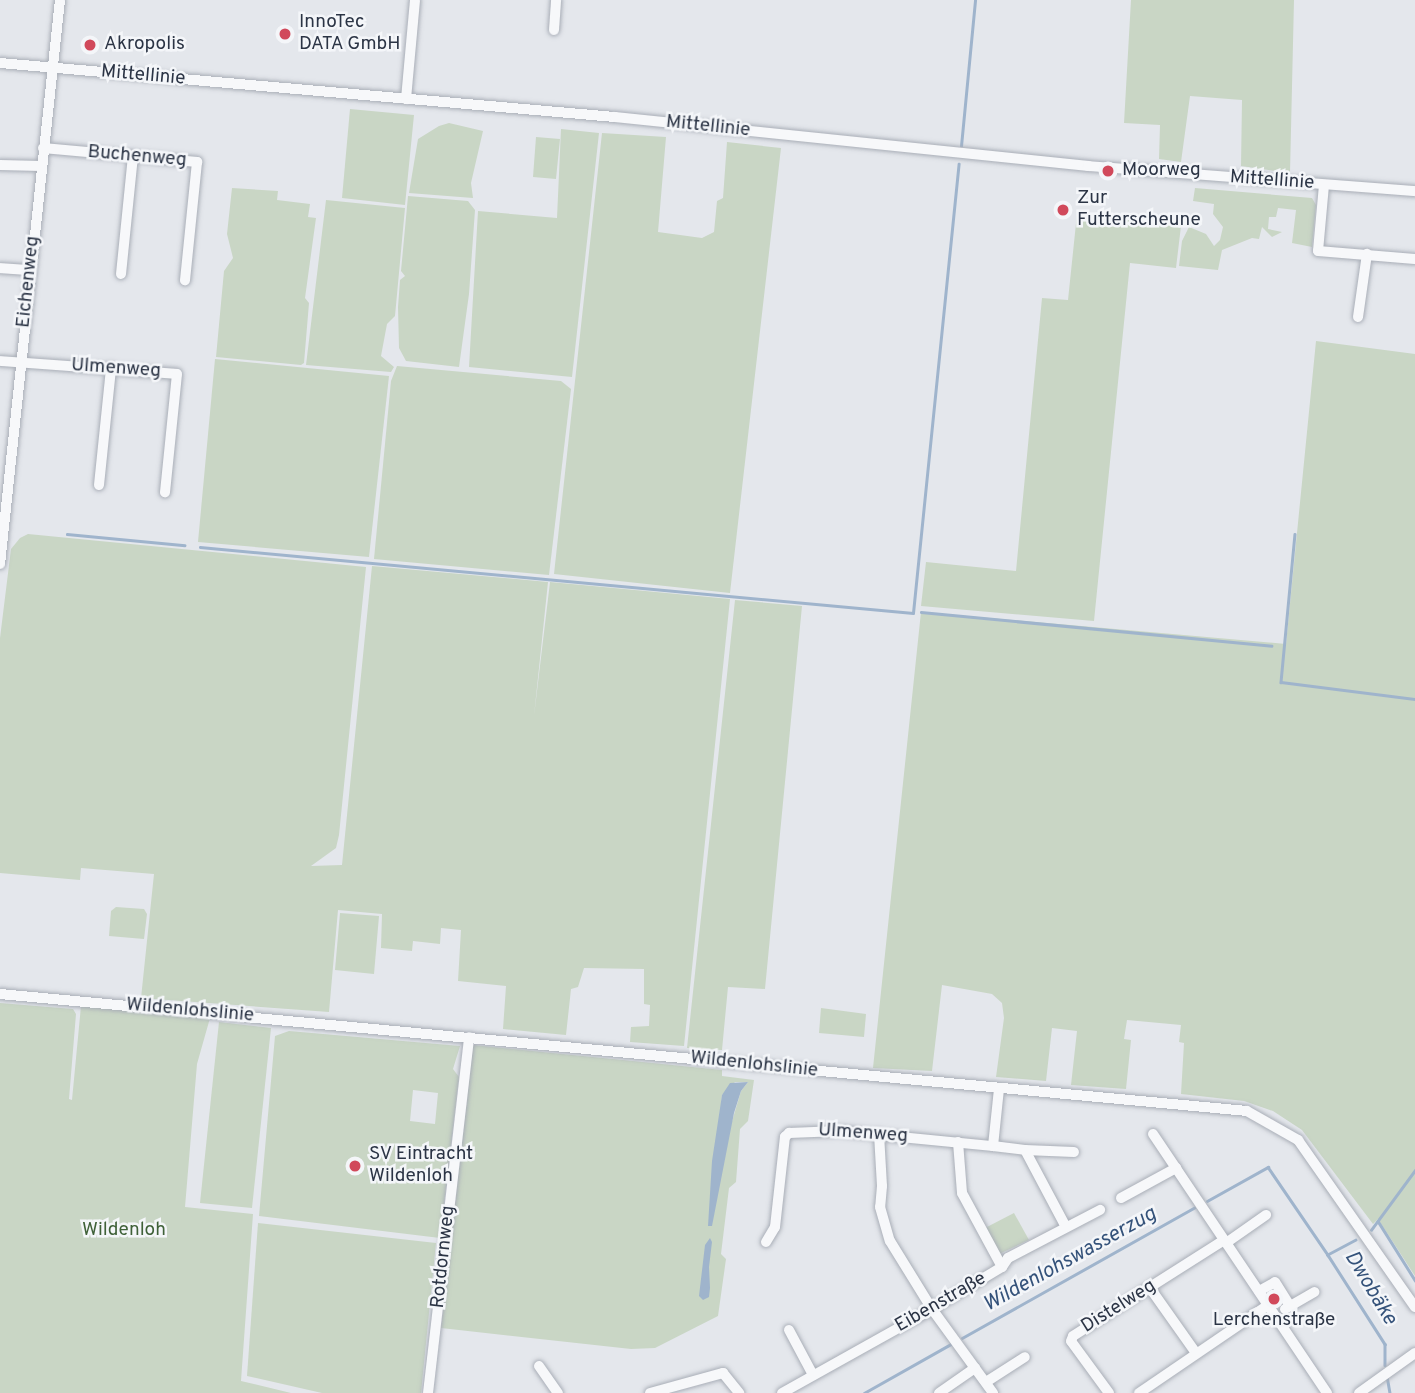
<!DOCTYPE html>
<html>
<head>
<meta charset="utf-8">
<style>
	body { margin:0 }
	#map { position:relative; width:1415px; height:1393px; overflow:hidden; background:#e4e7ec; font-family:Overpass,sans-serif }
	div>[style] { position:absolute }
	.green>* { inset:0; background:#c9d6c5 }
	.water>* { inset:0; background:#9fb4cc }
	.stream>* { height:2.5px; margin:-1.25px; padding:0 1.25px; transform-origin:1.25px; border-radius:1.25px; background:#9fb4cc }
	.roads { filter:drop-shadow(0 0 2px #a9aeb7) drop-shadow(0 0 2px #a9aeb7) }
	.minor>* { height:10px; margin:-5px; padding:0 5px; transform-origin:5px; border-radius:5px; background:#f7f8fa }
	.dots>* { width:19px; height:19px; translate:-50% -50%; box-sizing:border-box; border:4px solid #f4f6f9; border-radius:50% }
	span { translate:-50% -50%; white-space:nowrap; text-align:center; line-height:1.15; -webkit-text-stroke:5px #f4f6f9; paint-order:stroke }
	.poi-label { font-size:19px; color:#2b3445 }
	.left { translate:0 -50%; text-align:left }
	.street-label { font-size:19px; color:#2b3445 }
	.park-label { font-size:19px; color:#3f6138 }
	.water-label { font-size:21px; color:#34527a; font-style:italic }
</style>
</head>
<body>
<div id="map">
	<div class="green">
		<div style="clip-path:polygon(1131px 0,1294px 0,1290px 173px,1241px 166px,1242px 100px,1190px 96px,1181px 162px,1159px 159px,1160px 125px,1124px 123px)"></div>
		<div style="clip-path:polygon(350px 109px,414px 115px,405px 205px,342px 198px)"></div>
		<div style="clip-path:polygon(449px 123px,483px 131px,471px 183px,473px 198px,409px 193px,418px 139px,439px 126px)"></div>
		<div style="clip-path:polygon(561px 129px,599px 133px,572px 377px,469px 367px,478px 211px,557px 218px)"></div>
		<div style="clip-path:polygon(602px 133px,666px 137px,658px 232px,702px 238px,714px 232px,717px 201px,723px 198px,727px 142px,781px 148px,730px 593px,554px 574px)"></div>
		<div style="clip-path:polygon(536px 137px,560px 139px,556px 179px,533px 177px)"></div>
		<div style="clip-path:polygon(232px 188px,278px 191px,277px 200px,310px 204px,308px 217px,316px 218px,305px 298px,309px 303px,304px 363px,301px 365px,216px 357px,224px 271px,233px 258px,227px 234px)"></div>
		<div style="clip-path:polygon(1195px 188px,1312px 198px,1316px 205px,1312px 247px,1292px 243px,1296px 210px,1278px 208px,1276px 217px,1269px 217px,1268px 229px,1282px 232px,1272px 237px,1262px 227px,1259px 239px,1252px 238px,1222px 250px,1218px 270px,1179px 266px,1182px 241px,1189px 227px,1206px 234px,1214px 246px,1220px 240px,1223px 227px,1213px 214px,1214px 204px,1193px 201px)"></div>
		<div style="clip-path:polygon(408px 196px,468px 201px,475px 210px,469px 294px,459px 367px,406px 361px,399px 348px,398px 307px,400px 280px,405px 276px,401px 271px)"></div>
		<div style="clip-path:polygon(326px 200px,405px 208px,395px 316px,387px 324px,381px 356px,394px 367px,391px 372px,306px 365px)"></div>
		<div style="clip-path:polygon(1077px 214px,1181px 226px,1176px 268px,1130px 263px,1094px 621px,921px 606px,926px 562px,1016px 571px,1042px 298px,1068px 300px)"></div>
		<div style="clip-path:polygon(1316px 341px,1415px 354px,1415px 1276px,1378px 1219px,1373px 1224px,1302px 1130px,1273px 1111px,1244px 1101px,1181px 1094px,1184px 1043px,1179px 1042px,1181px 1025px,1127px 1020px,1124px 1039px,1131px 1040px,1126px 1089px,1071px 1085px,1077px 1031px,1052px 1028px,1046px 1081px,996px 1077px,1004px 1018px,1002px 1003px,992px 994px,942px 985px,932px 1071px,873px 1068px,921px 612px,1286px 644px)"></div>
		<div style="clip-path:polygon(215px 359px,389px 376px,369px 557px,198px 542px)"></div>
		<div style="clip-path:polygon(397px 366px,561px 381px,571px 389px,549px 575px,374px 559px,391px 381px)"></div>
		<div style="clip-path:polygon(28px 534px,366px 567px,339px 835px,336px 848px,311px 866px,342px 865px,372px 566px,548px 582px,534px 716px,550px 582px,730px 599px,684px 1046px,630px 1042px,631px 1027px,649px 1026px,650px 1005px,644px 1004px,644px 969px,584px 968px,578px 987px,571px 989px,566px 1035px,503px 1029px,506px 986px,458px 981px,461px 930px,441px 928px,440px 944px,413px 941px,412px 951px,381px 948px,382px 914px,338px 910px,329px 1012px,141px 998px,154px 874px,81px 868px,80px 880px,0 873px,0 638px,11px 549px,20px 538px)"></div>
		<div style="clip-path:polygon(735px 600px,802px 606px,765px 989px,728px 987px,722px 1050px,687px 1048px)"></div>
		<div style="clip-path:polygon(116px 907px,144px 909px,147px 914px,144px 939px,109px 936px,111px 911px)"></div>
		<div style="clip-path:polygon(340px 913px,379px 916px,374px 974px,335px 970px)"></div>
		<div style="clip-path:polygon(0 1003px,73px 1009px,76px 1014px,69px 1099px,72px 1100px,81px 1006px,210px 1018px,197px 1064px,185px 1207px,253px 1214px,241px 1381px,291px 1393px,0 1393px)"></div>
		<div style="clip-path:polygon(821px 1008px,866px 1014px,864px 1037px,819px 1033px)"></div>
		<div style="clip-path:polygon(219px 1022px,271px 1028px,252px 1208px,200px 1203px)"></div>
		<div style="clip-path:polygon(evenodd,289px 1031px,460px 1046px,453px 1069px,459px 1077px,440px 1238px,259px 1216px,275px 1036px,289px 1031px,413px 1090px,438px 1093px,435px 1124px,410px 1121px,413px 1090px)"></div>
		<div style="clip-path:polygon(evenodd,473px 1045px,722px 1070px,722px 1076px,754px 1080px,748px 1121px,740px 1129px,736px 1182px,729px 1188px,721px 1254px,726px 1259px,718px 1316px,655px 1348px,631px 1349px,441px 1328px,473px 1045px,735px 1082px,748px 1082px,741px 1091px,728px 1135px,711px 1226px,722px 1095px,735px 1082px)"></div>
		<div style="clip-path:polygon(1014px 1213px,1029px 1240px,999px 1254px,985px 1228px)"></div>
		<div style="clip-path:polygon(258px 1223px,436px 1243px,421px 1393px,322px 1393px,247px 1376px)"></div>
	</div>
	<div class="water">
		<div style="clip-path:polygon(748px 1082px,741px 1091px,734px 1113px,712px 1226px,708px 1226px,712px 1161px,722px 1095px,730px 1083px)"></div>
		<div style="clip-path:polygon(710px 1238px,712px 1242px,709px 1267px,710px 1288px,709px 1297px,703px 1300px,699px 1296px,705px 1245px)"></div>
	</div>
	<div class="stream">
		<div style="left:961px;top:146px;width:147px;rotate:-84.5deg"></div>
		<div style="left:67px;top:534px;width:118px;rotate:5.4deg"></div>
		<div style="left:1295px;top:534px;width:149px;rotate:95.4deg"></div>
		<div style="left:1281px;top:682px;width:135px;rotate:7.2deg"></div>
		<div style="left:200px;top:547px;width:716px;rotate:5.29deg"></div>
		<div style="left:913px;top:613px;width:451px;rotate:-84.2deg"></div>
		<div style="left:921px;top:612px;width:352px;rotate:5.5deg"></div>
		<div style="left:1207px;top:1201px;width:70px;rotate:-29.1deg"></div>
		<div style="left:1268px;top:1167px;width:107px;rotate:55.7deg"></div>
		<div style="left:1378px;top:1221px;width:70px;rotate:57.9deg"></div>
		<div style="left:1371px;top:1230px;width:74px;rotate:-53.7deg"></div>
		<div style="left:1356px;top:1240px;width:32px;rotate:152deg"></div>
		<div style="left:1328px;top:1255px;width:106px;rotate:57.4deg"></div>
		<div style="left:1385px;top:1344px;width:21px;rotate:90deg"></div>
		<div style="left:962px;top:1338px;width:266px;rotate:-29.3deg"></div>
		<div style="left:1387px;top:1376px;width:17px;rotate:80deg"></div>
		<div style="left:864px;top:1393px;width:100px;rotate:-29.4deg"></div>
	</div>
	<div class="roads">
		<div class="minor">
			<div style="left:554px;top:30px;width:30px;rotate:-86deg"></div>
			<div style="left:0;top:63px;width:617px;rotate:5.02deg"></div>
			<div style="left:615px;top:117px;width:476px;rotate:5.9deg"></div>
			<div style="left:1088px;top:166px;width:328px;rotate:4.4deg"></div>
			<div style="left:406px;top:99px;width:99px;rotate:-84.8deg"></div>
			<div style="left:43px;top:148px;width:155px;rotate:5.2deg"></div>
			<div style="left:197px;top:162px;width:119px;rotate:95.8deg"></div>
			<div style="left:0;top:165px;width:41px;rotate:1.4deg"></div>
			<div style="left:1324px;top:185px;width:66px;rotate:95.2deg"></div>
			<div style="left:1318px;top:251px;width:97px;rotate:4.7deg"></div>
			<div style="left:0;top:268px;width:30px;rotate:4deg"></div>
			<div style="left:121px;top:274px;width:119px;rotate:-84.2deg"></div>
			<div style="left:1358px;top:317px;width:64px;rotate:-81.9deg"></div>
			<div style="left:0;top:361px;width:177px;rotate:4.2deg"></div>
			<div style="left:177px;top:374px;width:119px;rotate:95.8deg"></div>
			<div style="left:99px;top:485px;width:118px;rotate:-84.1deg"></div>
			<div style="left:0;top:564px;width:567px;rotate:-83.93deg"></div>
			<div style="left:0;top:994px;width:1252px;rotate:5.36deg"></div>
			<div style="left:1247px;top:1111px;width:59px;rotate:29.6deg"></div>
			<div style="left:1298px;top:1140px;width:204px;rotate:55deg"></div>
			<div style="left:879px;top:1134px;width:52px;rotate:86.7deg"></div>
			<div style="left:882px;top:1186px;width:21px;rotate:95deg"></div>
			<div style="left:880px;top:1207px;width:35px;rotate:74deg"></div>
			<div style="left:890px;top:1241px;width:80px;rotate:58.3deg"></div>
			<div style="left:932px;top:1309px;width:104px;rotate:54deg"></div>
			<div style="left:1153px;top:1134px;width:312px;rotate:56.1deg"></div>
			<div style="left:958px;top:1142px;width:51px;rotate:85.5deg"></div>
			<div style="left:962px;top:1193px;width:84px;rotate:61.6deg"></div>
			<div style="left:993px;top:1146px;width:32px;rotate:7deg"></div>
			<div style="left:1025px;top:1150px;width:87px;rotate:62deg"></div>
			<div style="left:1025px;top:1150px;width:49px;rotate:2.3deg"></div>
			<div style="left:1121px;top:1198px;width:63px;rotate:-28.6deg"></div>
			<div style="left:766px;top:1242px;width:17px;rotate:-59deg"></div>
			<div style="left:775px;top:1227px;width:91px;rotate:-83.7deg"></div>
			<div style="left:785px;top:1137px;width:6px;rotate:-45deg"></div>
			<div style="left:789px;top:1133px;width:50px;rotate:-2.3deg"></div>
			<div style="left:839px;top:1131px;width:155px;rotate:5.6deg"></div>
			<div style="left:993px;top:1146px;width:57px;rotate:-84deg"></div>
			<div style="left:1226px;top:1243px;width:49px;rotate:-35deg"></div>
			<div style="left:1150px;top:1288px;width:80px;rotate:54.7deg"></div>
			<div style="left:1259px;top:1291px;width:18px;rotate:-29deg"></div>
			<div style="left:1275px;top:1282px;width:28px;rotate:58deg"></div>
			<div style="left:1285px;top:1309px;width:34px;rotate:-30deg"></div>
			<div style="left:789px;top:1330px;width:51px;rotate:61.9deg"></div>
			<div style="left:539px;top:1366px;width:33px;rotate:55deg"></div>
			<div style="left:986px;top:1382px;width:46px;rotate:-32.7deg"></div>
			<div style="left:428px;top:1393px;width:358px;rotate:-83.4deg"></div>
			<div style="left:650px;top:1393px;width:76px;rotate:-15.3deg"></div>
			<div style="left:723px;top:1373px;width:26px;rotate:51deg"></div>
			<div style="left:782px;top:1393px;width:172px;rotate:-29.2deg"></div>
			<div style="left:932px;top:1309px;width:82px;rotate:-31deg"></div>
			<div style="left:1002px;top:1267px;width:11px;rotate:-56deg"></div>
			<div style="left:1008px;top:1258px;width:104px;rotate:-27.6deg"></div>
			<div style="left:939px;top:1393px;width:44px;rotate:-34.8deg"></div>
			<div style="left:1109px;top:1393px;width:64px;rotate:-126.2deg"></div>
			<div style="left:1071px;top:1341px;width:5px;rotate:-68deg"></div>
			<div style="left:1073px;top:1336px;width:179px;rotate:-32.4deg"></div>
			<div style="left:1139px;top:1393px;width:156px;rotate:-34.3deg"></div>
			<div style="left:1359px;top:1393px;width:69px;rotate:-35.5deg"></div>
		</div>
	</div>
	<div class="dots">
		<div style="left:285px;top:34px;background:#d1495b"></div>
		<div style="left:90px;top:45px;background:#d1495b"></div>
		<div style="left:1108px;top:171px;background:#d1495b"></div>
		<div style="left:1063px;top:210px;background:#d1495b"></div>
		<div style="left:355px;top:1166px;background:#d1495b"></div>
		<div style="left:1274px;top:1299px;background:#d1495b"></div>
	</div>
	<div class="poi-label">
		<span class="left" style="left:299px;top:34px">InnoTec<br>DATA GmbH</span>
		<span class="left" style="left:104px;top:45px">Akropolis</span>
		<span class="left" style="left:1122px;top:171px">Moorweg</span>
		<span class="left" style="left:1077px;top:210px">Zur<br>Futterscheune</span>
		<span class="left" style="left:369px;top:1166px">SV Eintracht<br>Wildenloh</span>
		<span style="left:1274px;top:1321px">Lerchenstraße</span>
	</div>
	<div class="street-label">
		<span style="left:143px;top:76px;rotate:5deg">Mittellinie</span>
		<span style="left:708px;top:127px;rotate:6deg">Mittellinie</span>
		<span style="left:137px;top:157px;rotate:5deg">Buchenweg</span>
		<span style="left:1272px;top:181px;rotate:4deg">Mittellinie</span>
		<span style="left:29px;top:282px;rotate:-84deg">Eichenweg</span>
		<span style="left:116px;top:369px;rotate:4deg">Ulmenweg</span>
		<span style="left:190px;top:1011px;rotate:5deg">Wildenlohslinie</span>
		<span style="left:754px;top:1065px;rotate:6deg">Wildenlohslinie</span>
		<span style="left:863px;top:1134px;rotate:4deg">Ulmenweg</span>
		<span style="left:444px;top:1257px;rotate:-84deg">Rotdornweg</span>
		<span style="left:941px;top:1303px;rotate:-30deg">Eibenstraße</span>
		<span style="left:1119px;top:1307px;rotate:-32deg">Distelweg</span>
	</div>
	<div class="park-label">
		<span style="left:124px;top:1231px">Wildenloh</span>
	</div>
	<div class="water-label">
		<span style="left:1070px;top:1260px;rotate:-29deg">Wildenlohswasserzug</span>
		<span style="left:1370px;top:1288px;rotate:59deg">Dwobäke</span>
	</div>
</div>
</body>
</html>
